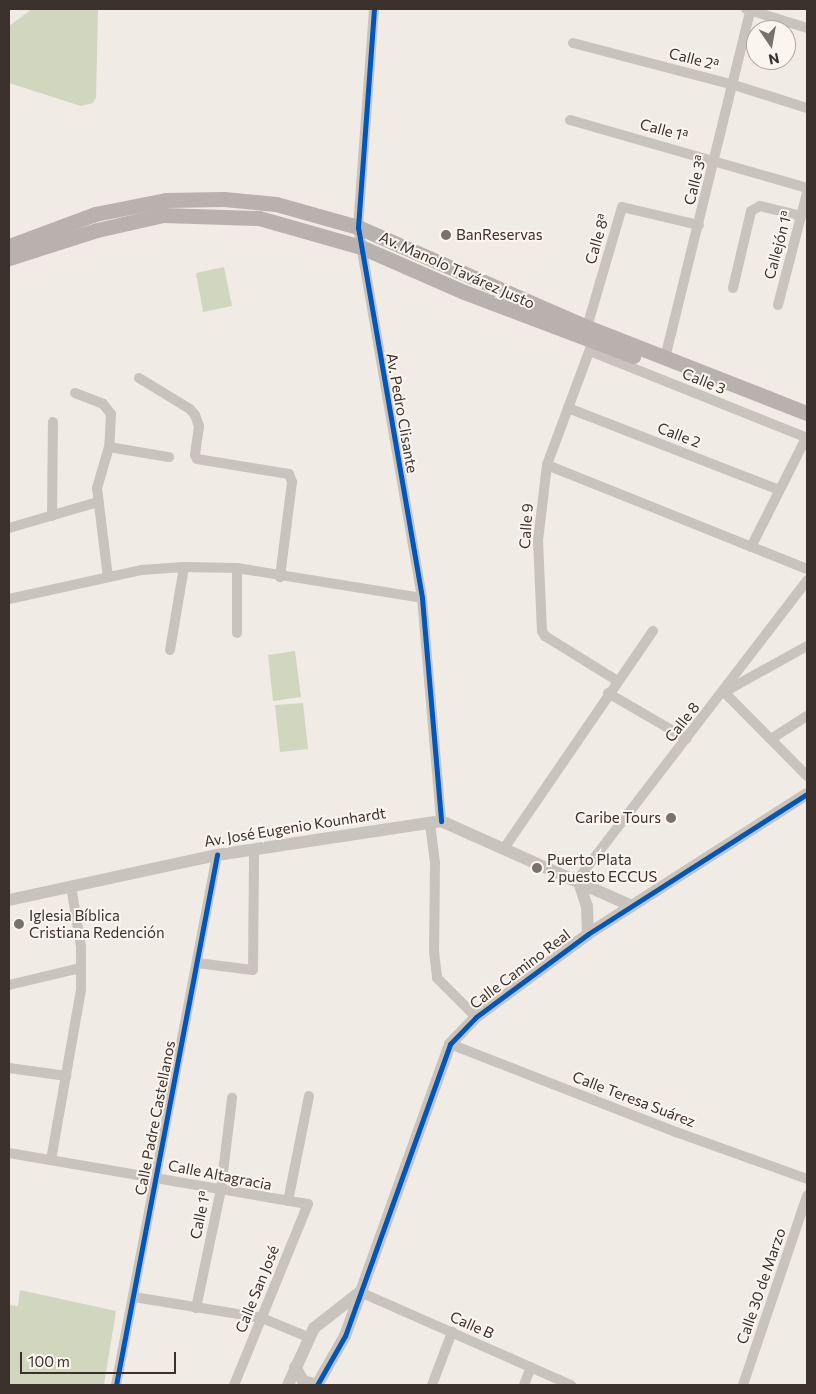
<!DOCTYPE html>
<html>
<head>
<meta charset="utf-8">
<style>
	body { margin:0 }
	#map { position:relative; width:816px; height:1394px; overflow:hidden; background:#f0ebe5; font-family:Commissioner,sans-serif }
	div>[style] { position:absolute }
	.green>* { inset:0; background:#d1d6bf }
	.minor>* { height:10px; margin:-5px; padding:0 5px; transform-origin:5px; border-radius:5px; background:#c9c3be }
	.tertiary>* { height:12px; margin:-6px; padding:0 6px; transform-origin:6px; border-radius:6px; background:#c9c3be }
	.primary>* { height:15px; margin:-7.5px; padding:0 7.5px; transform-origin:7.5px; border-radius:7.5px; background:#b8b1ad }
	.cycleway>* { height:5px; margin:-2.5px; padding:0 2.5px; transform-origin:2.5px; border-radius:2.5px; background:#0057b8 }
	.dots>* { width:14px; height:14px; translate:-50% -50%; box-sizing:border-box; border:2px solid #fbf5ee; border-radius:50% }
	span { translate:-50% -50%; white-space:nowrap; text-align:center; line-height:1.15; -webkit-text-stroke:4px #fbf5ee; paint-order:stroke }
	.street-label { font-size:15px; color:#3b302b }
	.poi-label { font-size:15px; color:#3b302b }
	.left { translate:0 -50%; text-align:left }
	.right { translate:-100% -50%; text-align:right }
	.frame { position:absolute; inset:0; border:10px solid #3b302b; pointer-events:none }
	.north { position:absolute; left:746px; top:20px; width:50px; height:50px; box-sizing:border-box; background:#fbf5ee; border:1px solid #aea6a0; border-radius:50%; rotate:168deg; font-size:14px; font-weight:700; line-height:20px; text-align:center; color:#3b302b }
	.north::after { content:''; display:block; margin:auto; width:18px; height:22px; background:#7a716c; clip-path:polygon(50% 0,100% 100%,50% 72%,0 100%) }
	.scale { position:absolute; left:20px; top:1352px; width:156px; height:22px; box-sizing:border-box; border:2px solid #3b302b; border-top:0; padding-left:6px; font-size:15px; line-height:18px; white-space:nowrap; color:#3b302b; -webkit-text-stroke:4px #fbf5ee; paint-order:stroke }
</style>
</head>
<body>
<div id="map">
	<div class="green">
		<div style="clip-path:polygon(32px 9px,98px 9px,96px 98px,93px 103px,81px 106px,9px 83px,9px 26px)"></div>
		<div style="clip-path:polygon(224px 267px,232px 306px,203px 312px,196px 273px)"></div>
		<div style="clip-path:polygon(295px 651px,301px 697px,273px 701px,268px 655px)"></div>
		<div style="clip-path:polygon(303px 703px,308px 749px,280px 752px,275px 705px)"></div>
		<div style="clip-path:polygon(20px 1290px,116px 1311px,104px 1385px,9px 1385px,9px 1305px,18px 1306px)"></div>
	</div>
	<div class="minor">
		<div style="left:374px;top:9px;width:219px;rotate:94.2deg"></div>
		<div style="left:358px;top:227px;width:376px;rotate:80.2deg"></div>
		<div style="left:422px;top:598px;width:224px;rotate:85.1deg"></div>
		<div style="left:746px;top:9px;width:64px;rotate:17.3deg"></div>
		<div style="left:573px;top:43px;width:166px;rotate:14.6deg"></div>
		<div style="left:734px;top:85px;width:77px;rotate:17.5deg"></div>
		<div style="left:570px;top:120px;width:247px;rotate:16deg"></div>
		<div style="left:733px;top:288px;width:79px;rotate:-76.8deg"></div>
		<div style="left:751px;top:211px;width:10px;rotate:-29deg"></div>
		<div style="left:760px;top:206px;width:42px;rotate:13.7deg"></div>
		<div style="left:778px;top:305px;width:116px;rotate:-75.5deg"></div>
		<div style="left:587px;top:327px;width:125px;rotate:-73.7deg"></div>
		<div style="left:622px;top:207px;width:79px;rotate:13.2deg"></div>
		<div style="left:593px;top:341px;width:132px;rotate:110.4deg"></div>
		<div style="left:547px;top:465px;width:76px;rotate:96.8deg"></div>
		<div style="left:538px;top:540px;width:91px;rotate:87.5deg"></div>
		<div style="left:542px;top:631px;width:6px;rotate:59deg"></div>
		<div style="left:545px;top:636px;width:84px;rotate:31.8deg"></div>
		<div style="left:590px;top:351px;width:234px;rotate:21.8deg"></div>
		<div style="left:665px;top:358px;width:359px;rotate:-76.2deg"></div>
		<div style="left:139px;top:378px;width:60px;rotate:31.3deg"></div>
		<div style="left:190px;top:409px;width:8px;rotate:50deg"></div>
		<div style="left:195px;top:415px;width:12px;rotate:70deg"></div>
		<div style="left:199px;top:426px;width:29px;rotate:98deg"></div>
		<div style="left:195px;top:455px;width:4px;rotate:63deg"></div>
		<div style="left:197px;top:459px;width:93px;rotate:9.3deg"></div>
		<div style="left:289px;top:474px;width:9px;rotate:69deg"></div>
		<div style="left:292px;top:482px;width:96px;rotate:97.2deg"></div>
		<div style="left:75px;top:393px;width:30px;rotate:21deg"></div>
		<div style="left:103px;top:404px;width:13px;rotate:51deg"></div>
		<div style="left:111px;top:414px;width:33px;rotate:93deg"></div>
		<div style="left:109px;top:447px;width:43px;rotate:106.3deg"></div>
		<div style="left:97px;top:488px;width:90px;rotate:83deg"></div>
		<div style="left:568px;top:408px;width:226px;rotate:21.2deg"></div>
		<div style="left:109px;top:447px;width:61px;rotate:9.5deg"></div>
		<div style="left:547px;top:465px;width:280px;rotate:21.8deg"></div>
		<div style="left:52px;top:516px;width:94px;rotate:-89.4deg"></div>
		<div style="left:9px;top:528px;width:93px;rotate:-16.3deg"></div>
		<div style="left:751px;top:547px;width:122px;rotate:-63.2deg"></div>
		<div style="left:9px;top:599px;width:135px;rotate:-12.4deg"></div>
		<div style="left:141px;top:570px;width:43px;rotate:-4deg"></div>
		<div style="left:184px;top:567px;width:53px;rotate:1.1deg"></div>
		<div style="left:237px;top:568px;width:187px;rotate:9.2deg"></div>
		<div style="left:237px;top:633px;width:65px;rotate:-90deg"></div>
		<div style="left:807px;top:646px;width:95px;rotate:151deg"></div>
		<div style="left:724px;top:692px;width:118px;rotate:45.3deg"></div>
		<div style="left:170px;top:650px;width:84px;rotate:-80.4deg"></div>
		<div style="left:608px;top:693px;width:91px;rotate:30.2deg"></div>
		<div style="left:771px;top:739px;width:43px;rotate:-32.6deg"></div>
		<div style="left:430px;top:823px;width:40px;rotate:82.9deg"></div>
		<div style="left:435px;top:863px;width:89px;rotate:90.6deg"></div>
		<div style="left:434px;top:952px;width:26px;rotate:83deg"></div>
		<div style="left:437px;top:978px;width:55px;rotate:45deg"></div>
		<div style="left:505px;top:847px;width:262px;rotate:-55.6deg"></div>
		<div style="left:578px;top:879px;width:376px;rotate:-52.5deg"></div>
		<div style="left:197px;top:963px;width:56px;rotate:7.1deg"></div>
		<div style="left:253px;top:970px;width:120px;rotate:-89.5deg"></div>
		<div style="left:9px;top:985px;width:74px;rotate:-13.3deg"></div>
		<div style="left:450px;top:1044px;width:243px;rotate:21.3deg"></div>
		<div style="left:676px;top:1132px;width:139px;rotate:19.7deg"></div>
		<div style="left:9px;top:1068px;width:58px;rotate:8deg"></div>
		<div style="left:9px;top:1153px;width:303px;rotate:9.7deg"></div>
		<div style="left:308px;top:1204px;width:196px;rotate:112.2deg"></div>
		<div style="left:51px;top:1160px;width:173px;rotate:-80deg"></div>
		<div style="left:81px;top:990px;width:43px;rotate:-90deg"></div>
		<div style="left:81px;top:947px;width:62px;rotate:-99.3deg"></div>
		<div style="left:288px;top:1201px;width:107px;rotate:-78.7deg"></div>
		<div style="left:360px;top:1292px;width:231px;rotate:23.8deg"></div>
		<div style="left:134px;top:1297px;width:130px;rotate:9.3deg"></div>
		<div style="left:262px;top:1318px;width:50px;rotate:22.4deg"></div>
		<div style="left:196px;top:1308px;width:122px;rotate:-78.1deg"></div>
		<div style="left:221px;top:1189px;width:92px;rotate:-83.1deg"></div>
		<div style="left:116px;top:1385px;width:540px;rotate:-79.21deg"></div>
		<div style="left:432px;top:1385px;width:57px;rotate:-69.3deg"></div>
		<div style="left:524px;top:1385px;width:19px;rotate:-69deg"></div>
		<div style="left:743px;top:1385px;width:200px;rotate:-71.3deg"></div>
	</div>
	<div class="tertiary">
		<div style="left:578px;top:879px;width:28px;rotate:72deg"></div>
		<div style="left:587px;top:906px;width:28px;rotate:88deg"></div>
		<div style="left:9px;top:900px;width:213px;rotate:-12.2deg"></div>
		<div style="left:217px;top:855px;width:227px;rotate:-8.6deg"></div>
		<div style="left:441px;top:821px;width:209px;rotate:24deg"></div>
		<div style="left:295px;top:1367px;width:16px;rotate:60deg"></div>
		<div style="left:303px;top:1381px;width:15px;rotate:16deg"></div>
		<div style="left:288px;top:1385px;width:63px;rotate:-65.5deg"></div>
		<div style="left:314px;top:1328px;width:58px;rotate:-38deg"></div>
		<div style="left:317px;top:1385px;width:56px;rotate:-60.3deg"></div>
		<div style="left:345px;top:1336px;width:310px;rotate:-70.2deg"></div>
		<div style="left:450px;top:1044px;width:37px;rotate:-46deg"></div>
		<div style="left:476px;top:1017px;width:139px;rotate:-36.5deg"></div>
		<div style="left:588px;top:934px;width:260px;rotate:-32.6deg"></div>
	</div>
	<div class="primary">
		<div style="left:9px;top:246px;width:92px;rotate:-20.4deg"></div>
		<div style="left:95px;top:214px;width:72px;rotate:-11.2deg"></div>
		<div style="left:166px;top:200px;width:58px;rotate:-1deg"></div>
		<div style="left:224px;top:199px;width:52px;rotate:5.5deg"></div>
		<div style="left:276px;top:204px;width:85px;rotate:15.7deg"></div>
		<div style="left:358px;top:227px;width:250px;rotate:23.6deg"></div>
		<div style="left:587px;top:327px;width:236px;rotate:21.4deg"></div>
		<div style="left:9px;top:258px;width:92px;rotate:-17.7deg"></div>
		<div style="left:97px;top:230px;width:68px;rotate:-12.8deg"></div>
		<div style="left:163px;top:215px;width:96px;rotate:1.8deg"></div>
		<div style="left:259px;top:218px;width:106px;rotate:15.9deg"></div>
		<div style="left:361px;top:247px;width:112px;rotate:23.6deg"></div>
		<div style="left:464px;top:292px;width:181px;rotate:20.7deg"></div>
	</div>
	<div class="cycleway">
		<div style="left:374px;top:9px;width:219px;rotate:94.2deg"></div>
		<div style="left:358px;top:227px;width:376px;rotate:80.2deg"></div>
		<div style="left:422px;top:598px;width:224px;rotate:85.1deg"></div>
		<div style="left:116px;top:1385px;width:540px;rotate:-79.21deg"></div>
		<div style="left:317px;top:1385px;width:56px;rotate:-60.3deg"></div>
		<div style="left:345px;top:1336px;width:310px;rotate:-70.2deg"></div>
		<div style="left:450px;top:1044px;width:37px;rotate:-46deg"></div>
		<div style="left:476px;top:1017px;width:139px;rotate:-36.5deg"></div>
		<div style="left:588px;top:934px;width:260px;rotate:-32.6deg"></div>
	</div>
	<div class="dots">
		<div style="left:446px;top:235px;background:#7a716c"></div>
		<div style="left:671px;top:818px;background:#7a716c"></div>
		<div style="left:537px;top:868px;background:#7a716c"></div>
		<div style="left:19px;top:924px;background:#7a716c"></div>
	</div>
	<div class="street-label">
		<span style="left:694px;top:59px;rotate:14deg">Calle 2ª</span>
		<span style="left:664px;top:130px;rotate:15deg">Calle 1ª</span>
		<span style="left:695px;top:180px;rotate:-76deg">Calle 3ª</span>
		<span style="left:597px;top:239px;rotate:-74deg">Calle 8ª</span>
		<span style="left:778px;top:245px;rotate:-75deg">Callejón 1ª</span>
		<span style="left:457px;top:270px;rotate:24deg">Av. Manolo Tavárez Justo</span>
		<span style="left:704px;top:381px;rotate:22deg">Calle 3</span>
		<span style="left:402px;top:413px;rotate:80deg">Av. Pedro Clisante</span>
		<span style="left:679px;top:435px;rotate:21deg">Calle 2</span>
		<span style="left:526px;top:526px;rotate:-86deg">Calle 9</span>
		<span style="left:682px;top:722px;rotate:-52deg">Calle 8</span>
		<span style="left:295px;top:827px;rotate:-9deg">Av. José Eugenio Kounhardt</span>
		<span style="left:520px;top:969px;rotate:-37deg">Calle Camino Real</span>
		<span style="left:634px;top:1099px;rotate:21deg">Calle Teresa Suárez</span>
		<span style="left:155px;top:1118px;rotate:-79deg">Calle Padre Castellanos</span>
		<span style="left:220px;top:1175px;rotate:11deg">Calle Altagracia</span>
		<span style="left:200px;top:1215px;rotate:-78deg">Calle 1ª</span>
		<span style="left:761px;top:1286px;rotate:-71deg">Calle 30 de Marzo</span>
		<span style="left:257px;top:1289px;rotate:-68deg">Calle San José</span>
		<span style="left:472px;top:1325px;rotate:24deg">Calle B</span>
	</div>
	<div class="poi-label">
		<span class="left" style="left:456px;top:235px">BanReservas</span>
		<span class="right" style="left:661px;top:818px">Caribe Tours</span>
		<span class="left" style="left:547px;top:868px">Puerto Plata<br>2 puesto ECCUS</span>
		<span class="left" style="left:29px;top:924px">Iglesia Bíblica<br>Cristiana Redención</span>
	</div>
	<div class="frame"></div>
	<div class="north">N</div>
	<div class="scale">100 m</div>
</div>
</body>
</html>
